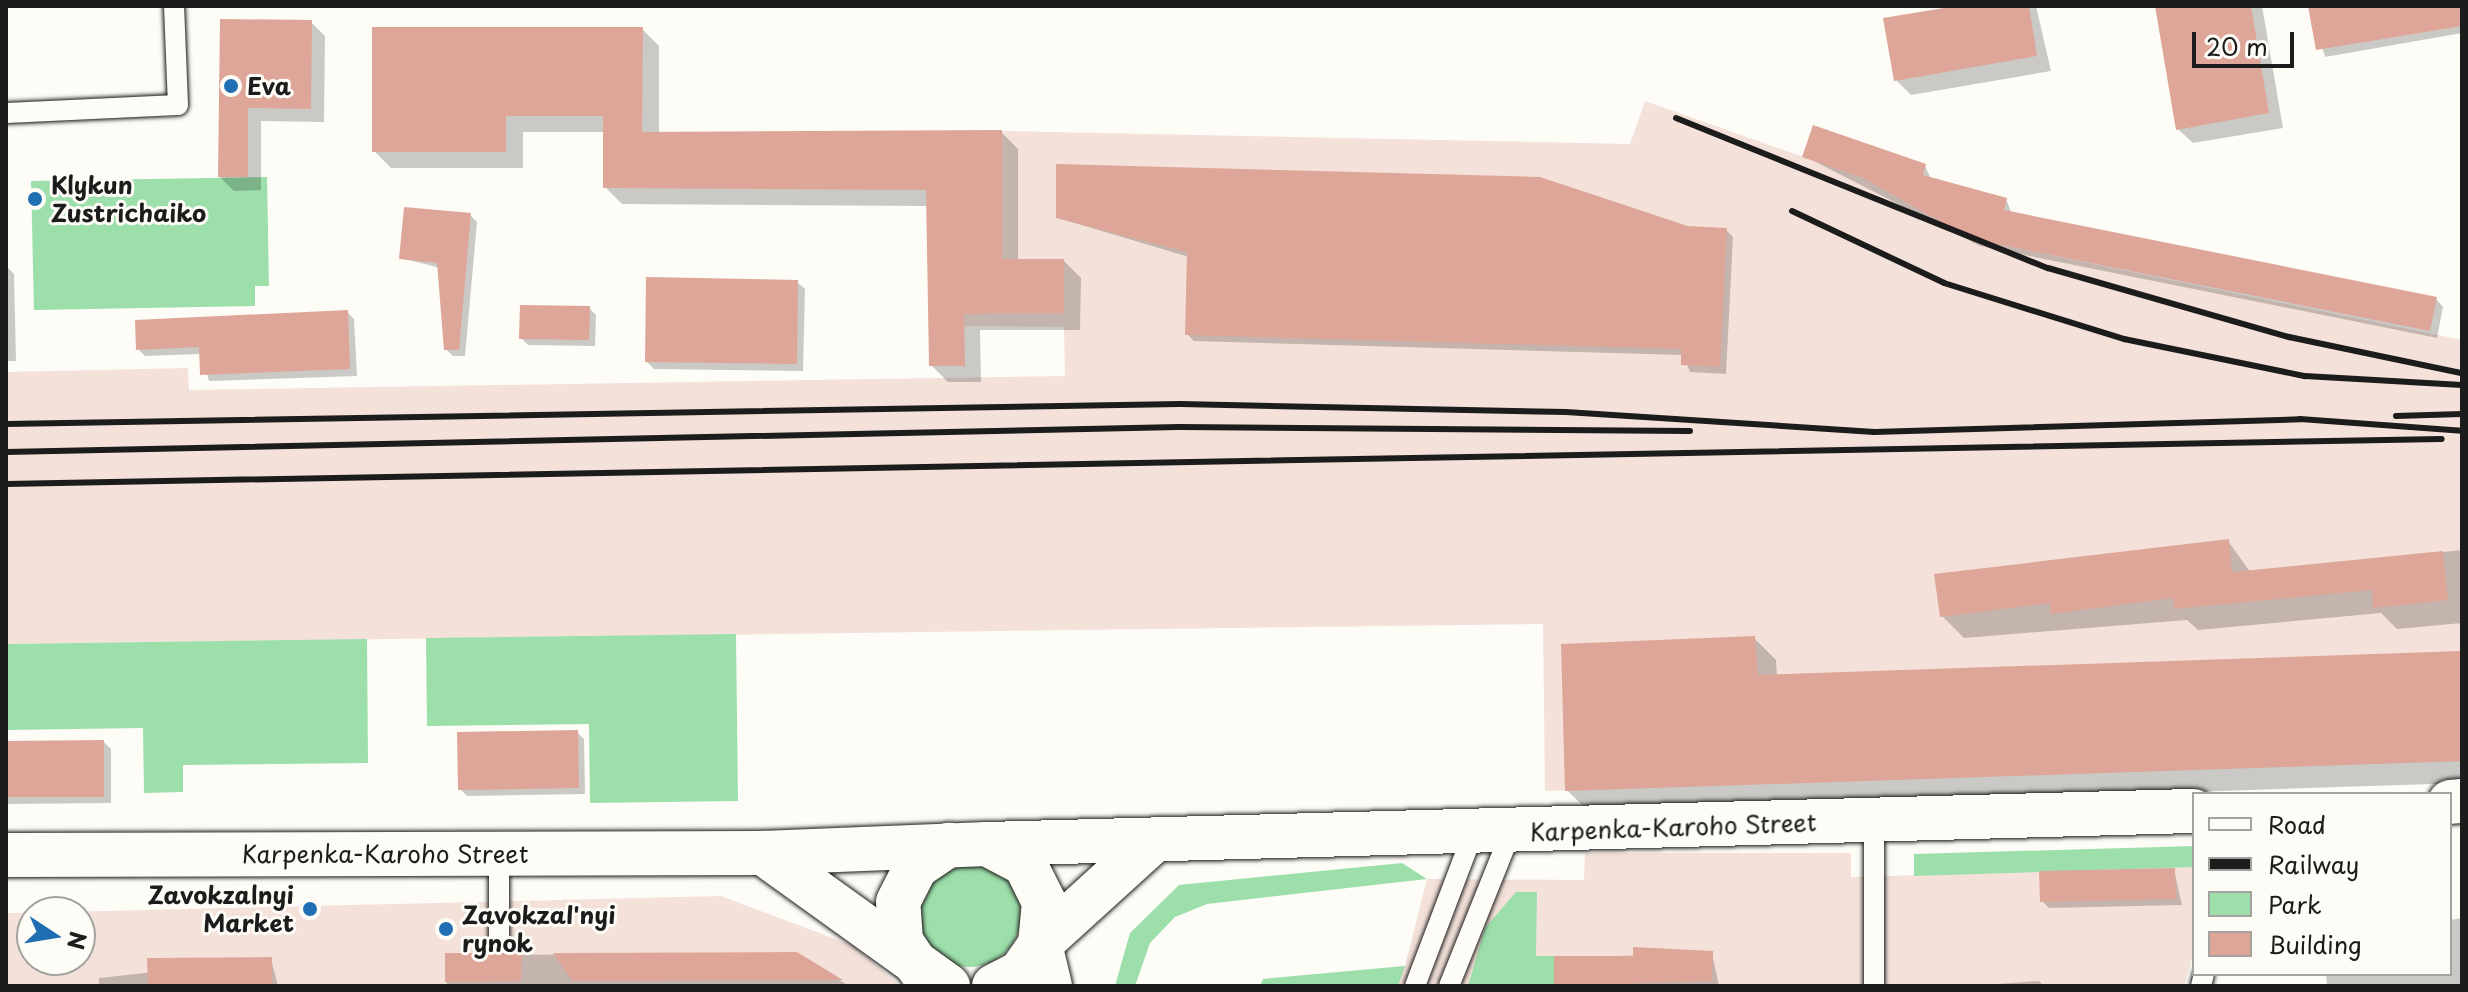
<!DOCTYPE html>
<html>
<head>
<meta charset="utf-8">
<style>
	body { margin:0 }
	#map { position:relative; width:2468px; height:992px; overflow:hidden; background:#fdfcf7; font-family:"Playpen Sans",sans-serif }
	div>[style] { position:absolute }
	.built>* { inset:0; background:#f4e2da }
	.green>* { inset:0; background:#9cdfaa }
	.round { border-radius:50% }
	.shadow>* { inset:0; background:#0003 }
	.building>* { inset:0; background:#dea698 }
	.roads { filter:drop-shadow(0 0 2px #1c1c1c) drop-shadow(0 0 2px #1c1c1c) }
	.service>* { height:20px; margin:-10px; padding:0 10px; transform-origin:10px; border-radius:10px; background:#fdfcf7 }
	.secondary>* { height:44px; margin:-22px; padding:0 22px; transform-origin:22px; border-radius:22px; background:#fdfcf7 }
	.rail>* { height:6px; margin:-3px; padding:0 3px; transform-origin:3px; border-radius:3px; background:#1c1c1c }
	.dots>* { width:22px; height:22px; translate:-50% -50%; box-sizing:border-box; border:4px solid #fdfcf7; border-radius:50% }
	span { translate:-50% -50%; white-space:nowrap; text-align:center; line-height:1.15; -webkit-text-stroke:6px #fdfcf7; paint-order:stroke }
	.poi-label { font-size:24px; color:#1c1c1c; font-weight:700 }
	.left { translate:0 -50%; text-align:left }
	.right { translate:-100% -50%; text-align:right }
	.street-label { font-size:24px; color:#1c1c1c }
	.frame { position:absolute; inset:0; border:8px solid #1c1c1c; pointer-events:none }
	.legend { position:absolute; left:2192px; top:792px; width:260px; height:184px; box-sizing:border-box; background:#fdfcf7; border:2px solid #a3a29f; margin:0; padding:10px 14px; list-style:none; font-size:24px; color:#1c1c1c }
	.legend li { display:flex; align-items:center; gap:16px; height:40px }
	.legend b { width:40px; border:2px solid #a3a29f }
	.north { position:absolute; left:16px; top:896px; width:80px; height:80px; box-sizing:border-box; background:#fdfcf7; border:2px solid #a3a29f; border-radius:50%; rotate:102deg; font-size:22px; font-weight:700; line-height:32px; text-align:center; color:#1c1c1c }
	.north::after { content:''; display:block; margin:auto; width:28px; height:36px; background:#1f6fb2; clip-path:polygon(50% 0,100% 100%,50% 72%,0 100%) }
	.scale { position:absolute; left:2192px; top:32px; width:102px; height:36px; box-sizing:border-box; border:4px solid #1c1c1c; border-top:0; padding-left:10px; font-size:24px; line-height:28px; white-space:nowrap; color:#1c1c1c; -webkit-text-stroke:6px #fdfcf7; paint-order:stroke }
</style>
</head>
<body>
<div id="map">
	<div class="built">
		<div style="clip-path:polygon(1645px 101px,1863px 178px,1971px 239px,2462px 340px,2462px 761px,1545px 791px,1543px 624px,6px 644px,6px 372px,188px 368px,189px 390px,1065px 376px,1064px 327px,964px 326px,961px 130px,1630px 144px)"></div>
		<div style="clip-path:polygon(1585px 853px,1851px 853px,1851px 877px,2194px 867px,2194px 952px,2184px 986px,1260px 986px,1263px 979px,1405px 966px,1427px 879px,1584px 880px)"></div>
		<div style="clip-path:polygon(721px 896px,854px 946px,900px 986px,6px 986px,6px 913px,32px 913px,32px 960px,80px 960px,80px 912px,64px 912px)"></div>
	</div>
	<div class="green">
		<div style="clip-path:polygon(267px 177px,269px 286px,255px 286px,255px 306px,34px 310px,31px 181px)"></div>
		<div style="clip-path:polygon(736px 634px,738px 801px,590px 803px,589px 724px,427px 726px,426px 638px)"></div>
		<div style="clip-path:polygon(367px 639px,368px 763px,183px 765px,183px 792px,144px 793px,143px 728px,6px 730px,6px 644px)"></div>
		<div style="clip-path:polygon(2194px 846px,2194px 867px,1914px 876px,1914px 854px)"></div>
		<div style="clip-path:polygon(1402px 863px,1427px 879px,1207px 904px,1175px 917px,1150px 943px,1135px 986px,1115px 986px,1130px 933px,1179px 885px)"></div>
		<div class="round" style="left:917px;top:863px;width:104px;height:104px"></div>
		<div style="clip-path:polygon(1516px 892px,1537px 892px,1536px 956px,1554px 956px,1554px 986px,1468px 986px,1485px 928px)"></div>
		<div style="clip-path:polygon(1405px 966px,1398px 986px,1260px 986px,1263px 979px)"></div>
	</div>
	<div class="shadow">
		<div style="clip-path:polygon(1969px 6px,2036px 6px,2051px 71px,1911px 95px,1896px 80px)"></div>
		<div style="clip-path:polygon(2157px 6px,2262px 6px,2283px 128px,2193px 143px,2178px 129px)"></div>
		<div style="clip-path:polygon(2310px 6px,2462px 6px,2462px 33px,2325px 57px)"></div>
		<div style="clip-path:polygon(222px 21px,311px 22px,325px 36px,324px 122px,261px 121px,261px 190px,234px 191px,220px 177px)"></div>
		<div style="clip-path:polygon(642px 29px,659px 46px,659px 133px,1001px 132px,1018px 149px,1018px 261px,1064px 261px,1081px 278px,1080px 330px,980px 330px,981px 382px,948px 382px,931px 365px,929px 206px,622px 204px,605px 187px,605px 132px,523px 132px,523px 168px,391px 168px,374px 151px)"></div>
		<div style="clip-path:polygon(1804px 156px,1925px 166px,1931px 179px,2006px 199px,2012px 214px,2436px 299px,2443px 307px,2437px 338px,1980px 246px)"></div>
		<div style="clip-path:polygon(470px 215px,477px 222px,465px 356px,453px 356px,446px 349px,440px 268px,401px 258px)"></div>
		<div style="clip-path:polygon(1058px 218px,1726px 230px,1733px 237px,1726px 374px,1690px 372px,1683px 355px,1194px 341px,1187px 334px,1189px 257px)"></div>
		<div style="clip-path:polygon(6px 266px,14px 274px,16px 361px,6px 361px)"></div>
		<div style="clip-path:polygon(797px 282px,805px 289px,803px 371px,654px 369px,647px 362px)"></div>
		<div style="clip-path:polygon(589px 308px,596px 315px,595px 346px,528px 345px,521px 338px)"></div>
		<div style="clip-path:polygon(347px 312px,354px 319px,357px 376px,209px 381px,201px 354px,145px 356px,138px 349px)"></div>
		<div style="clip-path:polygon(2228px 541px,2251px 573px,2462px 550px,2462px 623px,2397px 629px,2381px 613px,2198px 630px,2187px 620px,1964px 638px,1942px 616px)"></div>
		<div style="clip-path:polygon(1754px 638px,1776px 660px,1777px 677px,2462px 653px,2462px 783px,1589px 812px,1567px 790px)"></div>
		<div style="clip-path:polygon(577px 732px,584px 739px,585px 794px,467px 796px,460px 789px)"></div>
		<div style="clip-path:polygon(104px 742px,111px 749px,111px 803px,6px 804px,6px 743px)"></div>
		<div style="clip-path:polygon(2174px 870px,2182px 905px,2049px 908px,2042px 901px)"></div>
		<div style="clip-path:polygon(2462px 918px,2462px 986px,2327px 986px,2326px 974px,2450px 974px,2450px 920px)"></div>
		<div style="clip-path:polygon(1712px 953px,1719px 986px,1556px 986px,1556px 958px)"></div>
		<div style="clip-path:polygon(797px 954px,849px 986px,447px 986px,447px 955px)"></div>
		<div style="clip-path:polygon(271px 959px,278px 986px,99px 986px,99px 978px)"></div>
		<div style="clip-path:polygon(2039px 981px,2044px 986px,1972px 986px)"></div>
	</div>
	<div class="building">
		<div style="clip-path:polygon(1956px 6px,2029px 6px,2037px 56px,1894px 81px,1883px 18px)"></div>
		<div style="clip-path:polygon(2155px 6px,2251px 6px,2269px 113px,2176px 130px)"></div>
		<div style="clip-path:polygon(2308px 6px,2462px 6px,2462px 26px,2316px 50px)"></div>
		<div style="clip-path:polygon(220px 19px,312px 20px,311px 109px,248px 108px,248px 177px,218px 177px)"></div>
		<div style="clip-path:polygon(372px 27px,643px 27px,642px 132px,1002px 130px,1002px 259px,1064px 259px,1064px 313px,964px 314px,965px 366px,929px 366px,926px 190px,603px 188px,603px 116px,506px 116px,506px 152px,372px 152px)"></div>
		<div style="clip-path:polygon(1813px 125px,1926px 164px,1923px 175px,2007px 198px,2004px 210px,2437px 297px,2430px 331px,1971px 239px,1863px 178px,1802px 157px)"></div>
		<div style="clip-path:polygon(1056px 164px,1540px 177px,1688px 226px,1727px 228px,1720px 367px,1681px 365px,1681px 349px,1185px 335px,1187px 252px,1056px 218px)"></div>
		<div style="clip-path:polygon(404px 207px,471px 213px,459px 350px,444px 350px,437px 263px,399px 259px)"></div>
		<div style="clip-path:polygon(646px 277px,798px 280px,797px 364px,645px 362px)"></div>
		<div style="clip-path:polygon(520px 305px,590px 306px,589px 340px,519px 339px)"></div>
		<div style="clip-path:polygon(348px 310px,350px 369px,200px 375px,199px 347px,136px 350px,135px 320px)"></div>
		<div style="clip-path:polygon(2229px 539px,2232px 572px,2443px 551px,2448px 600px,2373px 608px,2372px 590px,2174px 609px,2173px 598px,2051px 614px,2050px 603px,1940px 617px,1934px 574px)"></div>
		<div style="clip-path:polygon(1755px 636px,1758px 675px,2462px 651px,2462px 761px,1565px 791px,1561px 644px)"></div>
		<div style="clip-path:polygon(578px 730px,579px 788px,458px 790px,457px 732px)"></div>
		<div style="clip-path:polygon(104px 740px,104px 797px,6px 797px,6px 741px)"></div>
		<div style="clip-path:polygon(2175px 868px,2176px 899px,2040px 902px,2039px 871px)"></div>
		<div style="clip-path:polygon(1633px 947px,1713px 951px,1712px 981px,1554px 986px,1554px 956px,1633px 956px)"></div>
		<div style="clip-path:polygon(797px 952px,843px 980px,572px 981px,553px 953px)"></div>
		<div style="clip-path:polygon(445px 953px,522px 953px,521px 981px,445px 982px)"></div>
		<div style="clip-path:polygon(272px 957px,272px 986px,148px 986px,147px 958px)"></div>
	</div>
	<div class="roads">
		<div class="service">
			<div style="left:6px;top:113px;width:172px;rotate:-2.7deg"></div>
			<div style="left:178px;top:105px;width:99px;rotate:-92.3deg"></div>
			<div style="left:1874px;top:821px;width:165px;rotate:90deg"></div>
			<div style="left:499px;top:939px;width:85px;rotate:-90deg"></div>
			<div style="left:1415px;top:986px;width:164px;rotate:-69.2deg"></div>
			<div style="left:1449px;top:986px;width:166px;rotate:-68.1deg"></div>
			<div style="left:2201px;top:986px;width:12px;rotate:-76deg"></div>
		</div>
		<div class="secondary">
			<div style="left:2450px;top:802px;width:12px;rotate:-5deg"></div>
			<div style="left:987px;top:844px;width:1207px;rotate:-1.57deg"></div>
			<div style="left:763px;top:853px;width:228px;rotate:35.7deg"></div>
			<div style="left:6px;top:855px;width:757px;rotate:-0.15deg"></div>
			<div style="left:763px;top:853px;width:224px;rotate:-2.3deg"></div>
			<div style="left:987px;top:844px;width:43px;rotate:27.8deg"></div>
			<div style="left:1025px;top:864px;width:42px;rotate:63.4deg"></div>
			<div style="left:1044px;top:902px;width:42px;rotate:95.4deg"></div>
			<div style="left:1040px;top:944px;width:43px;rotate:76.6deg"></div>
			<div style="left:921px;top:971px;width:36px;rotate:-124deg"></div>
			<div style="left:901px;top:941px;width:39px;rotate:-94deg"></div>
			<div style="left:898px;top:902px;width:39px;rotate:-63deg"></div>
			<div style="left:916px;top:867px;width:40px;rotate:-34deg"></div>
			<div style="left:994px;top:986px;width:29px;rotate:-27deg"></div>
			<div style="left:1020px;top:973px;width:35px;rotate:-55deg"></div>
			<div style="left:1040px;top:944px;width:151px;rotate:-42.3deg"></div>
		</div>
	</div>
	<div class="rail">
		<div style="left:1676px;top:118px;width:401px;rotate:22deg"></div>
		<div style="left:2048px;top:268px;width:251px;rotate:16deg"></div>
		<div style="left:2289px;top:337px;width:177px;rotate:11.8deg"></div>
		<div style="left:1792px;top:211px;width:168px;rotate:25.3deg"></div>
		<div style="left:1944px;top:283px;width:189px;rotate:17.3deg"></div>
		<div style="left:2124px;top:339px;width:185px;rotate:11.6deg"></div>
		<div style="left:2305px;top:376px;width:157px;rotate:3.3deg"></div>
		<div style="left:2396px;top:416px;width:66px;rotate:-1.7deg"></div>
		<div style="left:6px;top:424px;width:1174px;rotate:-0.98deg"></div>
		<div style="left:1180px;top:404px;width:386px;rotate:1.2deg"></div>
		<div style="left:1566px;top:412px;width:309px;rotate:3.7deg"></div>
		<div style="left:1874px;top:432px;width:426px;rotate:-1.7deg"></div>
		<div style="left:2300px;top:419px;width:162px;rotate:4.2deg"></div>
		<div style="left:6px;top:452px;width:1173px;rotate:-1.22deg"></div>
		<div style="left:1179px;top:427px;width:511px;rotate:0.45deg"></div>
		<div style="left:6px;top:484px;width:2436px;rotate:-1.06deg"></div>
	</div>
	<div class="dots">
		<div style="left:231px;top:86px;background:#1f6fb2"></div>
		<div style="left:35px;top:199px;background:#1f6fb2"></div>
		<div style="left:310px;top:909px;background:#1f6fb2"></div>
		<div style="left:446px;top:929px;background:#1f6fb2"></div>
	</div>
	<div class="poi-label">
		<span class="left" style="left:247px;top:86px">Eva</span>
		<span class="left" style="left:51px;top:199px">Klykun<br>Zustrichaiko</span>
		<span class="right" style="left:294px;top:909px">Zavokzalnyi<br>Market</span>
		<span class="left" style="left:462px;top:929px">Zavokzal'nyi<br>rynok</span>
	</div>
	<div class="street-label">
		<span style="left:1673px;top:827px;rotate:-2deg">Karpenka-Karoho Street</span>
		<span style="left:385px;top:854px">Karpenka-Karoho Street</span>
	</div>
	<div class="frame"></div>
	<ul class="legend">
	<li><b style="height:10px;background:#fdfcf7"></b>Road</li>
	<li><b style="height:10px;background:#1c1c1c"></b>Railway</li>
	<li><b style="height:22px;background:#9cdfaa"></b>Park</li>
	<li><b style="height:22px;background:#dea698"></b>Building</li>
	</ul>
	<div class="north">N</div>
	<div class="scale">20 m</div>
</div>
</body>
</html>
